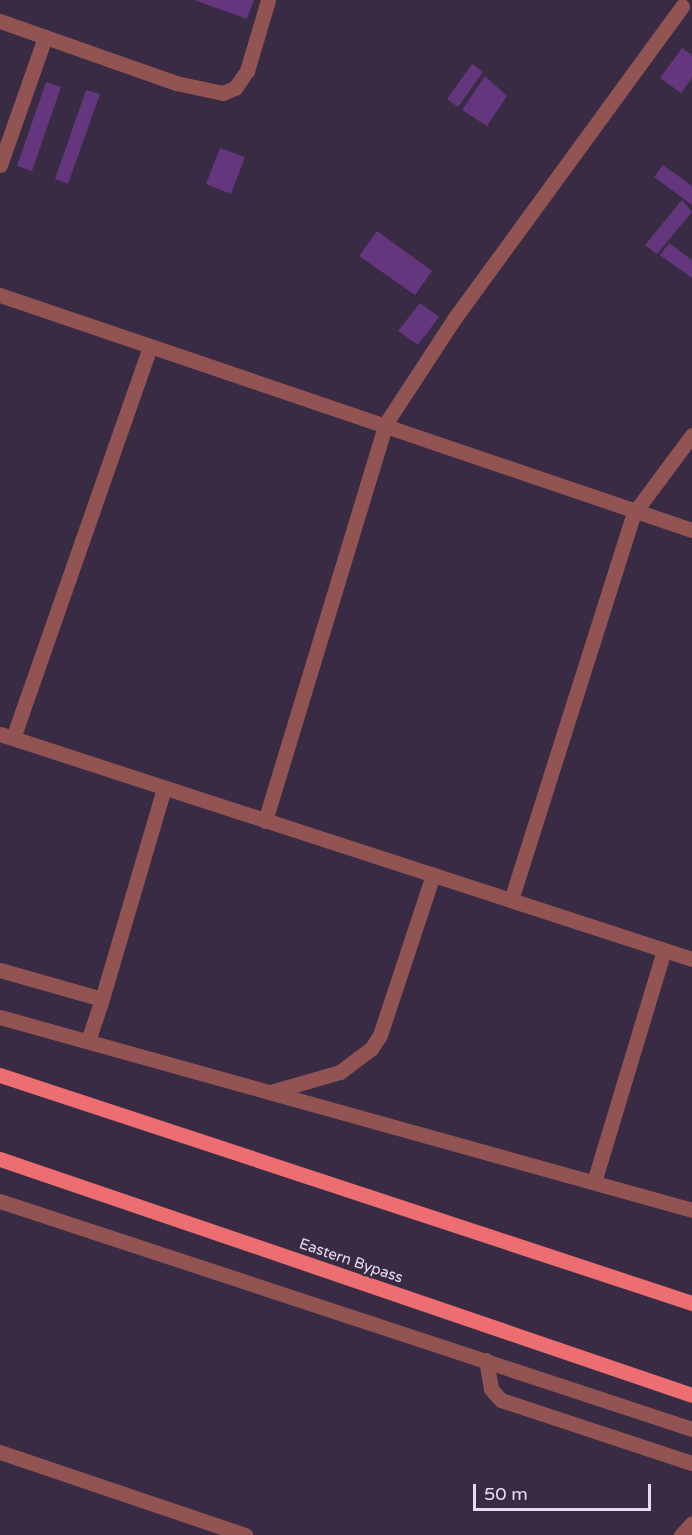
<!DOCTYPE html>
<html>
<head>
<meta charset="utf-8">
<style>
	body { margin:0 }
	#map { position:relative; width:692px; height:1535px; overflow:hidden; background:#3a2b44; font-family:"Varela Round",sans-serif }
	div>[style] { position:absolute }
	.building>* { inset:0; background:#64367d }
	.minor>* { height:15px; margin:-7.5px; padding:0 7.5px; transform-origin:7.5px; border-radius:7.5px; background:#915453 }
	.major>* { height:15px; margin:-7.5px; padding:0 7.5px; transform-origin:7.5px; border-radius:7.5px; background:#ec6e71 }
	span { translate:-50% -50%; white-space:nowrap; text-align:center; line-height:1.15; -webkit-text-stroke:4.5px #3a2b44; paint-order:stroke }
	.street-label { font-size:15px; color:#e5dcec }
	.scale { position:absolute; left:473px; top:1484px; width:178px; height:27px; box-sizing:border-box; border:3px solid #e5dcec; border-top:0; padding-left:8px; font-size:18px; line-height:21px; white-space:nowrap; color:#e5dcec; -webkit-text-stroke:4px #3a2b44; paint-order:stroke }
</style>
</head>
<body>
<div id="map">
	<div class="building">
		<div style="clip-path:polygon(194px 0,254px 0,247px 19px)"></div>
		<div style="clip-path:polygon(682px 48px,692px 55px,692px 78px,681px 93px,660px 78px)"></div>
		<div style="clip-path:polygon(472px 64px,483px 72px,458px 107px,447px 99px)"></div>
		<div style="clip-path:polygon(485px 76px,507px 96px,487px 126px,462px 110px)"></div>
		<div style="clip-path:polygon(46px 82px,61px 87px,32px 171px,17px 166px)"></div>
		<div style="clip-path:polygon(86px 90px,100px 94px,68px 184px,55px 179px)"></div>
		<div style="clip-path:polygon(220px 148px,245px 157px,231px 194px,206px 184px)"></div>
		<div style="clip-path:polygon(663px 165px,692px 186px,692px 205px,654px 177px)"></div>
		<div style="clip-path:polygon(682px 200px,692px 212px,657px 254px,645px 245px)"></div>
		<div style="clip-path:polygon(377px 231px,432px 271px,415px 295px,359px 256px)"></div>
		<div style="clip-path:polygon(669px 243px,692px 260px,692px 278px,660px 255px)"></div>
		<div style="clip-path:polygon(420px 303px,439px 317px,418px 345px,398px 331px)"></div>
	</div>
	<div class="minor">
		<div style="left:0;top:21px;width:187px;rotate:19.4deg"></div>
		<div style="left:176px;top:83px;width:48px;rotate:12deg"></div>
		<div style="left:223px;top:93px;width:13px;rotate:-23deg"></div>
		<div style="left:235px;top:88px;width:21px;rotate:-55deg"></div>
		<div style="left:247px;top:71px;width:74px;rotate:-73.5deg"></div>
		<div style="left:0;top:165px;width:136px;rotate:-70.6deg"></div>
		<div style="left:0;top:295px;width:731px;rotate:18.76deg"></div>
		<div style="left:0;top:734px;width:728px;rotate:18.01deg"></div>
		<div style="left:13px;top:738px;width:415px;rotate:-70.7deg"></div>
		<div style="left:265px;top:821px;width:416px;rotate:-73.1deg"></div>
		<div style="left:386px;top:423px;width:124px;rotate:-56.8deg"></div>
		<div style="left:454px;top:319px;width:387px;rotate:-53.9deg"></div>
		<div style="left:511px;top:900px;width:406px;rotate:-72.4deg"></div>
		<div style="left:634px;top:513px;width:97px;rotate:-53.4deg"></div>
		<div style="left:0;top:970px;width:106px;rotate:15.9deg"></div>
		<div style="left:102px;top:999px;width:44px;rotate:108.4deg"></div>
		<div style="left:102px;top:999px;width:220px;rotate:-73.6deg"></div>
		<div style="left:0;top:1017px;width:718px;rotate:15.58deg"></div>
		<div style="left:274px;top:1091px;width:69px;rotate:-16.1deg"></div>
		<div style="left:340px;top:1072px;width:39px;rotate:-37deg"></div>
		<div style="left:371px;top:1049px;width:17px;rotate:-57deg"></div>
		<div style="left:380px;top:1035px;width:169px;rotate:-71.7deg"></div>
		<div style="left:594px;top:1182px;width:242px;rotate:-73.2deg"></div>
		<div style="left:0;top:1201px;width:729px;rotate:18.24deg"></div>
		<div style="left:486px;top:1360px;width:29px;rotate:80deg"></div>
		<div style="left:491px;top:1389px;width:15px;rotate:48deg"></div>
		<div style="left:501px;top:1400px;width:201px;rotate:18.3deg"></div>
		<div style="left:0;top:1452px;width:259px;rotate:18.7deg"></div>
		<div style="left:681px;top:1535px;width:16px;rotate:-47deg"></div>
	</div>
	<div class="major">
		<div style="left:0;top:1075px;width:729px;rotate:18.24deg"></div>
		<div style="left:0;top:1159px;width:731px;rotate:18.83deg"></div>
	</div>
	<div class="street-label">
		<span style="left:351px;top:1261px;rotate:19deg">Eastern Bypass</span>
	</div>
	<div class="scale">50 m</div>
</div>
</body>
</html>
